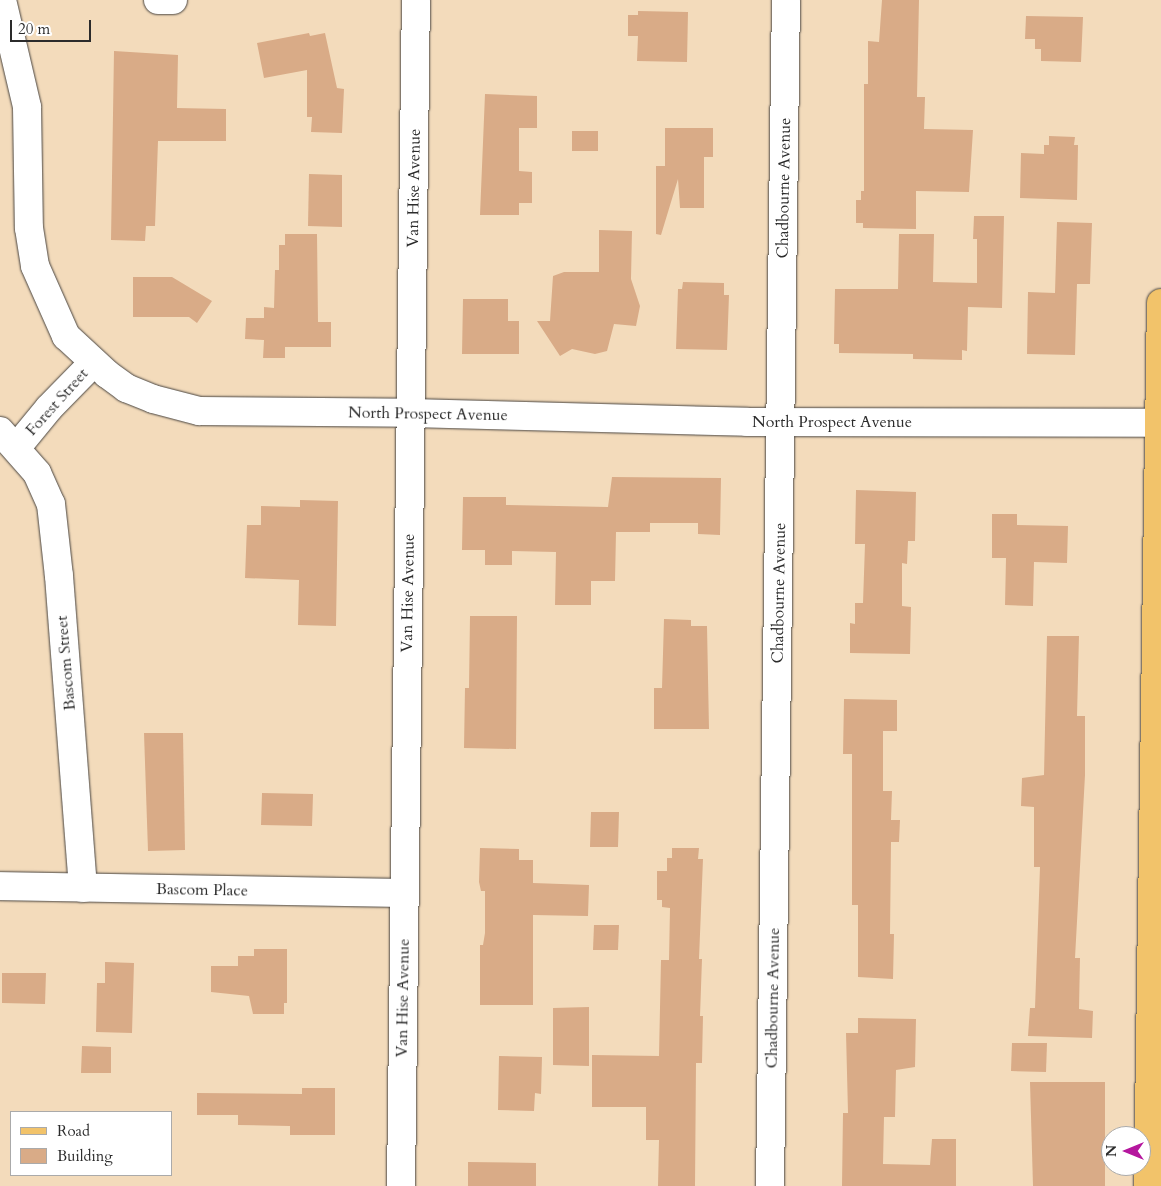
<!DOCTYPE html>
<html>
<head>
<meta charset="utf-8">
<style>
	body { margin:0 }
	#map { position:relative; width:1161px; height:1186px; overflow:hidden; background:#f3dbbb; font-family:Cardo,serif }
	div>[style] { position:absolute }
	.building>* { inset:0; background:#d9ab87 }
	.roads { filter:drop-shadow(0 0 1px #494541) drop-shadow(0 0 1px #494541) }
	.minor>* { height:28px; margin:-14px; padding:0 14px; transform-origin:14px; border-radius:14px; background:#fff }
	.major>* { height:28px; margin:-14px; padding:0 14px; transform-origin:14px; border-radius:14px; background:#f2c36a }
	span { translate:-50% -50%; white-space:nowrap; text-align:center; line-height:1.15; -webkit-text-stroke:4.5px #fff; paint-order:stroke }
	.street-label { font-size:16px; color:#2b2b2b }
	.legend { position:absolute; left:10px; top:1111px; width:162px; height:65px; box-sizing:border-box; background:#fff; border:1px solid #aaa; margin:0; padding:6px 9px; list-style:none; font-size:15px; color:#2b2b2b }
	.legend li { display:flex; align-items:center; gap:10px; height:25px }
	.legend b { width:25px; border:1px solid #aaa }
	.north { position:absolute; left:1101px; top:1126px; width:50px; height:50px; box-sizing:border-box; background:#fff; border:1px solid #aaa; border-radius:50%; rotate:270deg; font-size:14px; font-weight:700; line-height:20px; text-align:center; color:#2b2b2b }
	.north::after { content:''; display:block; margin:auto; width:18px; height:22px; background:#b5179e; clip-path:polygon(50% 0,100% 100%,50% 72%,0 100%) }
	.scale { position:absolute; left:10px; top:20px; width:81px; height:22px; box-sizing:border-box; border:2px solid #2b2b2b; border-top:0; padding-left:6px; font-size:15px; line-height:18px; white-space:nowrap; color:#2b2b2b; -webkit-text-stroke:4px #fff; paint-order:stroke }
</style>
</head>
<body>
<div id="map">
	<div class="building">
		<div style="clip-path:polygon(882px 0,919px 0,917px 97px,925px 97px,924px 129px,973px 130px,969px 192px,916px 191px,916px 229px,863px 228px,863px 223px,856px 223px,856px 200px,861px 200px,861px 191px,864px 191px,864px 84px,868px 84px,868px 41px,879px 42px)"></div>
		<div style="clip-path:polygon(638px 11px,688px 12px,687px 62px,637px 61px,638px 36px,628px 36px,628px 15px,638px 15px)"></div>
		<div style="clip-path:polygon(1026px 16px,1083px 17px,1081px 62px,1041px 61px,1041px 49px,1035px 49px,1035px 39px,1025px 39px)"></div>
		<div style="clip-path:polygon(309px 33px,310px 36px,325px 33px,337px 88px,344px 89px,342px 133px,311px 132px,312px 117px,307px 117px,307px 70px,264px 78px,257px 43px)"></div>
		<div style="clip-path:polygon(114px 51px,178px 55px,177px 108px,226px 109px,226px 141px,158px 141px,155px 226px,146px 226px,145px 241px,111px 240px)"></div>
		<div style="clip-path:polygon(485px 94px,537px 96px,537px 128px,519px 128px,519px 171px,532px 172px,532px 203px,519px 203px,519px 215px,480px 215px)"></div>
		<div style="clip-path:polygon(665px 128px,713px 128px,713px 157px,704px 157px,704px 208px,680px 208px,678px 179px,661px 235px,656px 234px,656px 166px,665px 166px)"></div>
		<div style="clip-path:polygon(572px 131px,598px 131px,598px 151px,572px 151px)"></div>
		<div style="clip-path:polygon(1049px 136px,1075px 137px,1074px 145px,1078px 145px,1077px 200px,1020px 198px,1021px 153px,1044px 154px,1044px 145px,1049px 145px)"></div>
		<div style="clip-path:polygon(309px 174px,342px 175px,342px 227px,308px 226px)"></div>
		<div style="clip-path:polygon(974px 216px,1004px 216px,1002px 308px,968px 307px,967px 351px,962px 350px,962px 360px,913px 359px,913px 354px,839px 353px,839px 344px,834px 344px,835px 289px,898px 289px,899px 234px,934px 234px,933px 282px,977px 283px,977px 239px,973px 239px)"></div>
		<div style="clip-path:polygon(1057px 222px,1092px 223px,1090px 284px,1077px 284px,1075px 355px,1027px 354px,1028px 292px,1055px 293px)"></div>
		<div style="clip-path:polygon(599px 230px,632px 231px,631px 279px,640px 306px,636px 326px,614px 324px,607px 351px,595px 354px,572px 349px,560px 356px,537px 321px,550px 321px,553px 276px,564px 272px,599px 272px)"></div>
		<div style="clip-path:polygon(285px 234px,317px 234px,318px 322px,331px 322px,331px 347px,285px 347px,285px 358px,263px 358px,264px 340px,245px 339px,246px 318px,264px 318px,264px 307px,274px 308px,275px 270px,279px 270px,279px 245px,285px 245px)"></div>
		<div style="clip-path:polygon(133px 277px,172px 277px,212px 301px,197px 323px,189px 317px,133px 317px)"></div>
		<div style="clip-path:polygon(683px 282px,724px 283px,724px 295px,729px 295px,727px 350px,676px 349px,678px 289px,682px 289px)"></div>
		<div style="clip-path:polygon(463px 299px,508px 299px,508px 321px,519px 321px,519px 354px,462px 354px)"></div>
		<div style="clip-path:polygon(612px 477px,721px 478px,720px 535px,698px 534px,698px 523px,650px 523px,650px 532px,616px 532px,615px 581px,591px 581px,591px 605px,555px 605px,556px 552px,512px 551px,512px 565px,485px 565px,485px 550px,462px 550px,463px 497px,506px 497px,506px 505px,608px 507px)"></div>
		<div style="clip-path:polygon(856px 490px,916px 492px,915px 541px,908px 541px,907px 564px,902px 563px,902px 606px,911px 607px,910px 654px,850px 653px,850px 623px,855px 624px,855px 603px,863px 603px,865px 544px,855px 544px)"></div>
		<div style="clip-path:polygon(300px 500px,338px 501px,336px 626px,298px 625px,299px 580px,245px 578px,247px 525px,261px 525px,261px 506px,300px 507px)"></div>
		<div style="clip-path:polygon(992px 514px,1017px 514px,1017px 525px,1068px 526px,1067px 563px,1034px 562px,1033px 606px,1005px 605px,1006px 558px,992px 558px)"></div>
		<div style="clip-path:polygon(470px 616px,517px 616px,516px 749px,464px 748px,465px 688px,469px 688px)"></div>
		<div style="clip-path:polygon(664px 619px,691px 620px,691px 626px,707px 626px,709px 729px,654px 729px,654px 688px,662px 688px)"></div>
		<div style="clip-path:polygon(1047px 636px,1079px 636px,1077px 716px,1085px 716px,1085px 775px,1075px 958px,1080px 958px,1079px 1009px,1093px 1011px,1092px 1038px,1028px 1036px,1030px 1008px,1035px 1008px,1040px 867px,1034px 867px,1034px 807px,1021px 806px,1022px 778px,1044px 775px)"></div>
		<div style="clip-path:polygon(844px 699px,897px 700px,897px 731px,883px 731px,883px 791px,892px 791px,891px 820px,900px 820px,899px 842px,891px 842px,890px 934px,894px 934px,893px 979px,858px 977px,858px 905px,852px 905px,852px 754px,843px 754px)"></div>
		<div style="clip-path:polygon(144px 733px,183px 733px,185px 850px,148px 851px)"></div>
		<div style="clip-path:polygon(262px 793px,313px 794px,312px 826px,261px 825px)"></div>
		<div style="clip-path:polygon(591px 812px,619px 812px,618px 847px,590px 847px)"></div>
		<div style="clip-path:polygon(480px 848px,519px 849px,519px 860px,533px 860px,533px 883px,589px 885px,588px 916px,533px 915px,533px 1005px,480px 1005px,480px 945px,483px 945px,485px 933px,485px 891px,481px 891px,479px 882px)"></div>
		<div style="clip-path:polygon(672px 848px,699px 848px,698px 859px,703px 859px,699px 959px,702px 959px,700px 1016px,703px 1016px,702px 1063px,696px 1063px,695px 1186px,658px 1186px,659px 1140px,646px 1140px,646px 1107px,592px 1107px,592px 1055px,659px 1056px,661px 960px,669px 960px,670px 908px,662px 907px,662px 900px,657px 900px,657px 871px,667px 871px,667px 858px,672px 858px)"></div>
		<div style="clip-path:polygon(594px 925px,619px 925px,618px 950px,593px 950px)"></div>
		<div style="clip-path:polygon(254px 949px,287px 949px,287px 1003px,284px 1003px,284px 1014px,253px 1014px,249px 996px,211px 992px,211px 966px,238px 966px,238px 956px,254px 956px)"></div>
		<div style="clip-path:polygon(105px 962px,134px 963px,132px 1033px,96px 1032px,97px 983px,105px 983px)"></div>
		<div style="clip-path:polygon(2px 973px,46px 973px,45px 1004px,2px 1003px)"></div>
		<div style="clip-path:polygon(589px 1007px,589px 1066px,553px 1065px,553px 1008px)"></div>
		<div style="clip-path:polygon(858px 1018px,916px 1019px,915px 1067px,896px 1070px,895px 1117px,884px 1117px,883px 1164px,930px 1165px,932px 1139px,956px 1139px,956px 1186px,842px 1186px,843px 1113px,848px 1113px,846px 1033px,858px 1033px)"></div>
		<div style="clip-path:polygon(1012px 1043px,1047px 1043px,1046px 1072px,1011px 1071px)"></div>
		<div style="clip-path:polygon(82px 1046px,111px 1047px,111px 1073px,81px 1073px)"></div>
		<div style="clip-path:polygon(499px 1056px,542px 1057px,541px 1094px,535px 1093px,534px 1111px,498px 1110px)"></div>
		<div style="clip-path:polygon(1030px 1082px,1105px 1082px,1105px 1186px,1033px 1186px)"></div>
		<div style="clip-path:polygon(302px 1088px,335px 1088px,335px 1135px,290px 1135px,290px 1126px,238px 1125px,238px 1115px,197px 1115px,197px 1093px,302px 1094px)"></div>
		<div style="clip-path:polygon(468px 1162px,536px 1163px,536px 1186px,468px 1186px)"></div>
	</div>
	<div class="roads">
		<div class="minor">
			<div style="left:2px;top:0;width:110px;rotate:76.8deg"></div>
			<div style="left:27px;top:107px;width:121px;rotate:89.1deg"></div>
			<div style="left:29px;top:228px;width:38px;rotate:81deg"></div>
			<div style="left:35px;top:266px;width:77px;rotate:66.1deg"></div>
			<div style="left:66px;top:336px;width:56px;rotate:42.8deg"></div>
			<div style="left:107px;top:374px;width:24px;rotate:36deg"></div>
			<div style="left:126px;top:388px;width:29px;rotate:22deg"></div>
			<div style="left:153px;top:399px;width:48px;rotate:14.6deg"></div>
			<div style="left:199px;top:411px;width:212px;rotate:0.5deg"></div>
			<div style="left:411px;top:413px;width:336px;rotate:1.5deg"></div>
			<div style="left:747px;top:422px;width:414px;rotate:0.1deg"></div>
			<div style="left:158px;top:0;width:15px"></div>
			<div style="left:0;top:431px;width:56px;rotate:48.6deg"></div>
			<div style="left:37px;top:473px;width:34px;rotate:66deg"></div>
			<div style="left:51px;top:504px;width:72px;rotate:83.7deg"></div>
			<div style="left:59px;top:576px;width:313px;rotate:85.6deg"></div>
			<div style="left:17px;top:447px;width:50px;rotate:-50.6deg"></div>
			<div style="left:49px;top:408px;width:64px;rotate:-45.6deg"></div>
			<div style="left:0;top:886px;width:404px;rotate:1deg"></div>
			<div style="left:401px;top:1186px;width:1186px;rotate:-89.28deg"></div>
			<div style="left:770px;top:1186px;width:1186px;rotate:-89.23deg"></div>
		</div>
		<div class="major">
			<div style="left:1148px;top:1186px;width:883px;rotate:-89.16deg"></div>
		</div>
	</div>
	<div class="street-label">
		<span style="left:414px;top:188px;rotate:-89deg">Van Hise Avenue</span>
		<span style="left:784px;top:188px;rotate:-89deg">Chadbourne Avenue</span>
		<span style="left:57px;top:402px;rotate:-48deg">Forest Street</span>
		<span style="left:428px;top:414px;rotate:1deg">North Prospect Avenue</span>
		<span style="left:832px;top:422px">North Prospect Avenue</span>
		<span style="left:408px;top:593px;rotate:-89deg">Van Hise Avenue</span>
		<span style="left:779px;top:593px;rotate:-89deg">Chadbourne Avenue</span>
		<span style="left:66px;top:663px;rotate:-95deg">Bascom Street</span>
		<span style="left:202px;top:890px;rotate:1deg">Bascom Place</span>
		<span style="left:403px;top:998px;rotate:-89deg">Van Hise Avenue</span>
		<span style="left:773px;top:998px;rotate:-89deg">Chadbourne Avenue</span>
	</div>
	<ul class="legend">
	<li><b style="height:6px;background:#f2c36a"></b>Road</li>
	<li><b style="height:14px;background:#d9ab87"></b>Building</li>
	</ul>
	<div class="north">N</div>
	<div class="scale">20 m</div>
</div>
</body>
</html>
